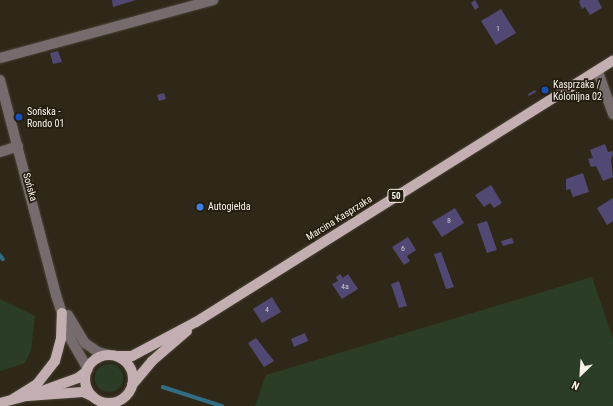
<!DOCTYPE html>
<html>
<head>
<meta charset="utf-8">
<style>
	body { margin:0 }
	#map { position:relative; width:613px; height:406px; overflow:hidden; background:#2f2819; font-family:"Roboto Condensed",sans-serif }
	div>[style] { position:absolute }
	.green>* { inset:0; background:#2b3d26 }
	.round { border-radius:50% }
	.stream>* { height:3.5px; margin:-1.75px; padding:0 1.75px; transform-origin:1.75px; border-radius:1.75px; background:#326c83 }
	.building>* { inset:0; background:#514974 }
	.roads { filter:drop-shadow(0 0 1px #4b4536) drop-shadow(0 0 1px #4b4536) }
	.minor>* { height:10px; margin:-5px; padding:0 5px; transform-origin:5px; border-radius:5px; background:#766c6d }
	.major>* { height:10px; margin:-5px; padding:0 5px; transform-origin:5px; border-radius:5px; background:#c3afb2 }
	.major>.ring { margin:-5px; padding:0; box-sizing:content-box; background:none; border:10px solid #c3afb2; border-radius:50% }
	.dots>* { width:11px; height:11px; translate:-50% -50%; box-sizing:border-box; border:2px solid #251e10; border-radius:50% }
	span { translate:-50% -50%; white-space:nowrap; text-align:center; line-height:1.15; -webkit-text-stroke:3.5px #251e10; paint-order:stroke }
	.number-label { font-size:8px; color:#cec9cc }
	.number-label span { -webkit-text-stroke-width:0 }
	.shield-label span { padding:1px 3px; background:#251e10; border:1px solid; border-radius:3px; -webkit-text-stroke-width:0 }
	.shield-label { font-size:9px; color:#f8f4ea; font-weight:700 }
	.poi-label { font-size:10px; color:#f8f4ea }
	.left { translate:0 -50%; text-align:left }
	.street-label { font-size:10px; color:#f8f4ea }
	.north { position:absolute; left:561px; top:354px; width:40px; height:40px; -webkit-text-stroke:3px #251e10; paint-order:stroke; rotate:205deg; font-size:11px; font-weight:700; line-height:16px; text-align:center; color:#f8f4ea }
	.north::after { content:''; display:block; margin:auto; width:14px; height:18px; background:#f8f4ea; clip-path:polygon(50% 0,100% 100%,50% 72%,0 100%) }
</style>
</head>
<body>
<div id="map">
	<div class="green">
		<div style="clip-path:polygon(592px 277px,613px 339px,613px 406px,255px 406px,266px 375px)"></div>
		<div style="clip-path:polygon(0 299px,35px 316px,31px 350px,25px 363px,0 371px)"></div>
		<div class="round" style="left:95px;top:364px;width:28px;height:28px"></div>
	</div>
	<div class="stream">
		<div style="left:0;top:255px;width:5px;rotate:53deg"></div>
		<div style="left:163px;top:387px;width:62px;rotate:17.9deg"></div>
	</div>
	<div class="building">
		<div style="clip-path:polygon(112px 0,136px 0,113px 7px)"></div>
		<div style="clip-path:polygon(475px 0,479px 7px,475px 10px,471px 3px)"></div>
		<div style="clip-path:polygon(580px 0,598px 0,602px 8px,590px 15px,585px 7px,582px 9px,579px 2px)"></div>
		<div style="clip-path:polygon(501px 9px,516px 33px,496px 45px,481px 21px)"></div>
		<div style="clip-path:polygon(58px 51px,62px 62px,53px 64px,50px 53px)"></div>
		<div style="clip-path:polygon(535px 90px,536px 92px,529px 96px,528px 94px)"></div>
		<div style="clip-path:polygon(164px 93px,166px 99px,159px 101px,157px 95px)"></div>
		<div style="clip-path:polygon(605px 144px,608px 152px,612px 151px,613px 154px,611px 160px,613px 177px,603px 181px,596px 166px,591px 167px,588px 159px,593px 158px,590px 150px)"></div>
		<div style="clip-path:polygon(583px 173px,589px 192px,573px 197px,570px 189px,566px 190px,566px 179px)"></div>
		<div style="clip-path:polygon(491px 185px,502px 203px,494px 208px,490px 203px,484px 207px,475px 195px)"></div>
		<div style="clip-path:polygon(613px 198px,613px 221px,607px 225px,597px 208px)"></div>
		<div style="clip-path:polygon(455px 208px,464px 223px,442px 237px,432px 222px)"></div>
		<div style="clip-path:polygon(487px 221px,497px 250px,487px 253px,477px 224px)"></div>
		<div style="clip-path:polygon(408px 237px,416px 250px,407px 256px,410px 261px,404px 265px,392px 247px)"></div>
		<div style="clip-path:polygon(512px 238px,514px 243px,503px 246px,501px 241px)"></div>
		<div style="clip-path:polygon(441px 252px,454px 287px,446px 289px,434px 254px)"></div>
		<div style="clip-path:polygon(340px 274px,343px 278px,348px 274px,358px 289px,342px 299px,332px 284px,338px 281px,336px 277px)"></div>
		<div style="clip-path:polygon(399px 281px,407px 306px,399px 308px,391px 284px)"></div>
		<div style="clip-path:polygon(272px 297px,281px 312px,262px 323px,253px 309px)"></div>
		<div style="clip-path:polygon(305px 333px,308px 341px,294px 347px,291px 339px)"></div>
		<div style="clip-path:polygon(256px 338px,274px 361px,264px 367px,248px 343px)"></div>
	</div>
	<div class="roads">
		<div class="minor">
			<div style="left:0;top:58px;width:221px;rotate:-15.2deg"></div>
			<div style="left:598px;top:72px;width:45px;rotate:70.3deg"></div>
			<div style="left:0;top:80px;width:222px;rotate:75.4deg"></div>
			<div style="left:56px;top:295px;width:45px;rotate:72deg"></div>
			<div style="left:70px;top:338px;width:36px;rotate:60deg"></div>
			<div style="left:0;top:152px;width:19px;rotate:-18deg"></div>
			<div style="left:68px;top:315px;width:33px;rotate:59deg"></div>
			<div style="left:85px;top:343px;width:16px;rotate:35deg"></div>
			<div style="left:98px;top:352px;width:11px;rotate:15deg"></div>
		</div>
		<div class="major">
			<div class="ring" style="left:85px;top:355px;width:38px;height:38px"></div>
			<div style="left:117px;top:356px;width:15px"></div>
			<div style="left:132px;top:356px;width:72px;rotate:-28deg"></div>
			<div style="left:196px;top:322px;width:492px;rotate:-32.1deg"></div>
			<div style="left:132px;top:385px;width:31px;rotate:-50deg"></div>
			<div style="left:152px;top:361px;width:46px;rotate:-40.6deg"></div>
			<div style="left:31px;top:395px;width:50px;rotate:-19.9deg"></div>
			<div style="left:78px;top:378px;width:11px;rotate:-38deg"></div>
			<div style="left:13px;top:399px;width:28px;rotate:-32deg"></div>
			<div style="left:37px;top:384px;width:29px;rotate:-52deg"></div>
			<div style="left:55px;top:361px;width:24px;rotate:-75deg"></div>
			<div style="left:61px;top:338px;width:25px;rotate:-88deg"></div>
			<div style="left:0;top:403px;width:28px;rotate:-15deg"></div>
			<div style="left:27px;top:396px;width:56px;rotate:-4.1deg"></div>
			<div style="left:83px;top:392px;width:10px;rotate:24deg"></div>
		</div>
	</div>
	<div class="dots">
		<div style="left:545px;top:90px;background:#1a4fb4"></div>
		<div style="left:19px;top:117px;background:#1a4fb4"></div>
		<div style="left:200px;top:207px;background:#3f7fe0"></div>
	</div>
	<div class="number-label">
		<span style="left:498px;top:29px">1</span>
		<span style="left:449px;top:221px">8</span>
		<span style="left:403px;top:249px">6</span>
		<span style="left:345px;top:287px">4a</span>
		<span style="left:267px;top:310px">4</span>
	</div>
	<div class="shield-label">
		<span style="left:396px;top:196px">50</span>
	</div>
	<div class="poi-label">
		<span class="left" style="left:553px;top:90px">Kasprzaka /<br>Kolonijna 02</span>
		<span class="left" style="left:27px;top:117px">Sońska -<br>Rondo 01</span>
		<span class="left" style="left:208px;top:207px">Autogiełda</span>
	</div>
	<div class="street-label">
		<span style="left:30px;top:187px;rotate:74deg">Sońska</span>
		<span style="left:339px;top:218px;rotate:-32deg">Marcina Kasprzaka</span>
	</div>
	<div class="north">N</div>
</div>
</body>
</html>
